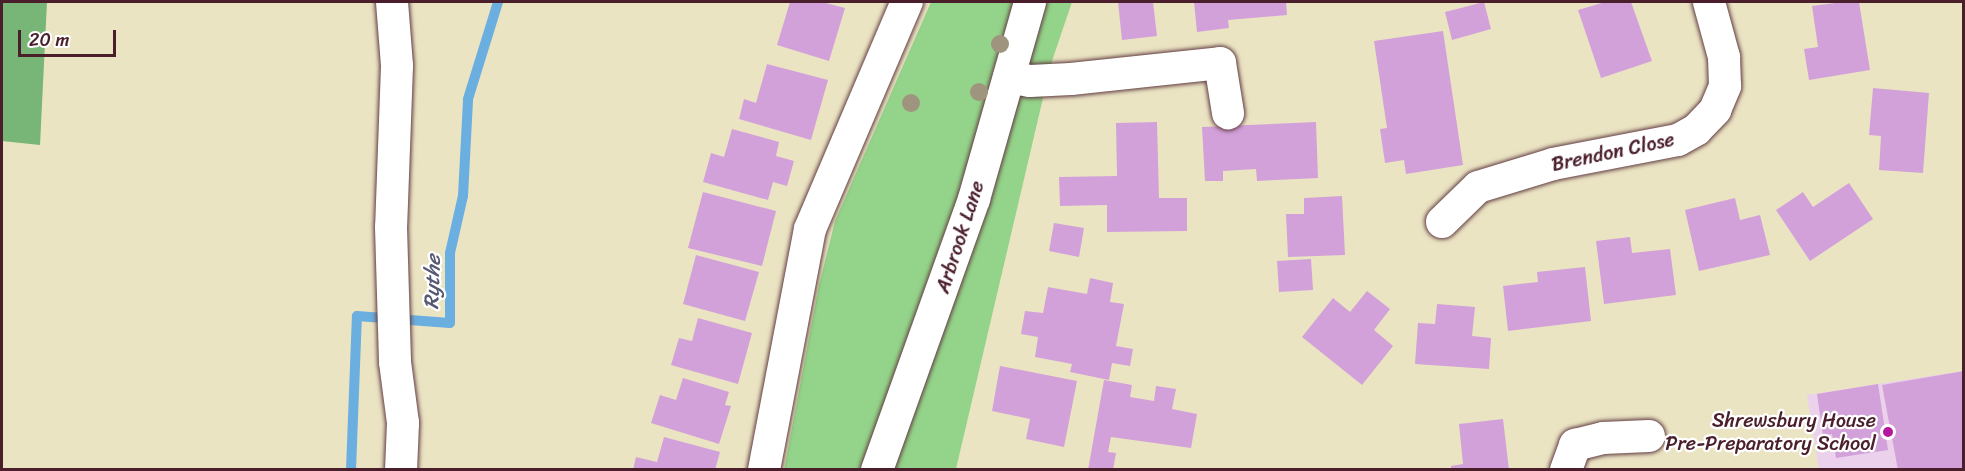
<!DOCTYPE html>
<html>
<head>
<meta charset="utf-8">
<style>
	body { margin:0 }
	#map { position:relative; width:1965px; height:471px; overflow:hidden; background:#ebe4c3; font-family:Sriracha,sans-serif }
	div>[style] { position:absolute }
	.built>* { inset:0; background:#ebd1eb }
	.green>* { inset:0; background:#94d48a }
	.forest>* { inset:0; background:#77b676 }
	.stream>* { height:10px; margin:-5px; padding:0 5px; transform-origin:5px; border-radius:5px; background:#6aafe0 }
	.building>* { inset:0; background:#d2a1da }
	.roads { filter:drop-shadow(0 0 2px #623d42) drop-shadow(0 0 2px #623d42) }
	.minor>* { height:32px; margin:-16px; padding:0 16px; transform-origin:16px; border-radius:16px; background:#fff }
	.trees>* { width:18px; height:18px; margin:-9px; border-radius:50%; background:#9f957f }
	.dots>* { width:16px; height:16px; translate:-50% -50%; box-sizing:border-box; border:3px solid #fff; border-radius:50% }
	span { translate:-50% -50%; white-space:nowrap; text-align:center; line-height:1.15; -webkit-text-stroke:4.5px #fff; paint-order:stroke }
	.street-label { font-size:20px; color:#4a1f2b }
	.poi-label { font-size:20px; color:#4a1f2b }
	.right { translate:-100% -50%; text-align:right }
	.water-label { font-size:21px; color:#575973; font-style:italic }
	.frame { position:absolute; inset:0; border:3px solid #4a1f2b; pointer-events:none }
	.scale { position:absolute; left:18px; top:30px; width:98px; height:27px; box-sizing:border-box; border:3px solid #4a1f2b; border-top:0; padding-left:8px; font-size:18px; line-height:21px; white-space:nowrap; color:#4a1f2b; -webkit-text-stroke:4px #fff; paint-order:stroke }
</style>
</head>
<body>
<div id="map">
	<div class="built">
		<div style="clip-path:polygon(1963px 371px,1963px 469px,1819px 469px,1807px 395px)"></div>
	</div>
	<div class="green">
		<div style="clip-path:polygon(931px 2px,1072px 2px,1051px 64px,956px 469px,784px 470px,819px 285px,835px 221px)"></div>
	</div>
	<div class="forest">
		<div style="clip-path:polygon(2px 2px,47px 2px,40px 145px,2px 141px)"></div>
	</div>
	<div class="stream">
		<div style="left:351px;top:470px;width:154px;rotate:-87.8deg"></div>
		<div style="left:357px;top:316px;width:93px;rotate:4.3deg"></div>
		<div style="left:450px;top:323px;width:70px;rotate:-90deg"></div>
		<div style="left:450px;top:253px;width:58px;rotate:-77.2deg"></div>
		<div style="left:463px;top:196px;width:97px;rotate:-87deg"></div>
		<div style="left:468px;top:99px;width:102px;rotate:-72.8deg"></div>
	</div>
	<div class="building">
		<div style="clip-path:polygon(790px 2px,822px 2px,845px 8px,829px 61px,777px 45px)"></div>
		<div style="clip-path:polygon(1118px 2px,1153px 2px,1157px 36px,1122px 40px)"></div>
		<div style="clip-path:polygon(1194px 2px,1286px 2px,1287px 15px,1228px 20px,1229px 28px,1197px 32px)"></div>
		<div style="clip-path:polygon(1484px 2px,1491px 29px,1452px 40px,1445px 12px)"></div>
		<div style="clip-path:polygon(1605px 2px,1631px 2px,1652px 61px,1601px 78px,1578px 10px)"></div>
		<div style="clip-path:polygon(1843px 2px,1859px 2px,1870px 70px,1809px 80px,1804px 49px,1818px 47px,1812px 6px)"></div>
		<div style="clip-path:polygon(1443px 31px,1463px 165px,1406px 174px,1404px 160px,1385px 163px,1380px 129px,1387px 128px,1374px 41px)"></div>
		<div style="clip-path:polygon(767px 64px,828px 80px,811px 140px,739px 119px,744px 99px,756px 103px)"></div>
		<div style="clip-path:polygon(1873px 88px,1929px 93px,1923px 173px,1879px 170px,1881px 136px,1869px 135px)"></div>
		<div style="clip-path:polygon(1157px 122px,1159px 198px,1187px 198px,1187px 231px,1107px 232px,1107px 205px,1060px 206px,1059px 177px,1117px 176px,1116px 123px)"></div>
		<div style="clip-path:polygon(1316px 122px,1318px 178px,1257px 181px,1256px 169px,1223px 171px,1223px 181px,1205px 181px,1202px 127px)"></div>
		<div style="clip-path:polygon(732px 129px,779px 142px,776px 156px,794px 161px,787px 186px,773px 182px,768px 200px,703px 182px,711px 153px,724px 157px)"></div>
		<div style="clip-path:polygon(1849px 183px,1873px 219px,1810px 261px,1776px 210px,1803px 192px,1813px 207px)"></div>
		<div style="clip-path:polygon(703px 192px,776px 211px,762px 266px,688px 248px)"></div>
		<div style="clip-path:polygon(1342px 196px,1345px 255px,1288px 257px,1286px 214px,1304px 214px,1304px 198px)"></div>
		<div style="clip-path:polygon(1735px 198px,1740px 220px,1760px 215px,1770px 255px,1699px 271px,1685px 210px)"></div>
		<div style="clip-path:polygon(1054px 223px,1084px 228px,1079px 257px,1049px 251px)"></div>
		<div style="clip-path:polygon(1630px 237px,1632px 253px,1670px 249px,1676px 295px,1604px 304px,1596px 241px)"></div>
		<div style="clip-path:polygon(696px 255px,759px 272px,745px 321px,683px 304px)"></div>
		<div style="clip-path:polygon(1311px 259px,1313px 290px,1279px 292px,1277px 261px)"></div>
		<div style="clip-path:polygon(1585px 267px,1591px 321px,1508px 331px,1503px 286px,1538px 282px,1537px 272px)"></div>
		<div style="clip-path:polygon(1090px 278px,1113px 283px,1110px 302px,1124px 304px,1116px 346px,1133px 349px,1130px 366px,1112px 363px,1109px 380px,1070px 372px,1072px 364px,1035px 357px,1038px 337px,1021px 334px,1025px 311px,1043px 313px,1048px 287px,1087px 294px)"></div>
		<div style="clip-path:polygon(1367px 291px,1390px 309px,1374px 330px,1393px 346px,1362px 385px,1302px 337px,1333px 298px,1350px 312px)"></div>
		<div style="clip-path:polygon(1437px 304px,1475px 307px,1472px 336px,1491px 338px,1489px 369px,1415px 364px,1418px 323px,1435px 324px)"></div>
		<div style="clip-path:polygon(698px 318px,752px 333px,738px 384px,671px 365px,679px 338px,692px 341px)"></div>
		<div style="clip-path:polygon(1000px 366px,1077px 381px,1064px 447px,1026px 439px,1030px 419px,992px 411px)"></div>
		<div style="clip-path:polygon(1964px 371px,1964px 470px,1898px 470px,1882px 385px)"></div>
		<div style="clip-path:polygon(683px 378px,729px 392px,725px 405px,731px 406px,719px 444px,651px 423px,660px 395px,676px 400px)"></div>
		<div style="clip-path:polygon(1104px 380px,1132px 385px,1130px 397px,1154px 401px,1156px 386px,1176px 389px,1172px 409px,1197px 414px,1191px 448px,1111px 437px,1108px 452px,1116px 453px,1113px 470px,1088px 470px)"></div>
		<div style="clip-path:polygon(1878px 384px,1888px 450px,1836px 458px,1832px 434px,1823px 436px,1817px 394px)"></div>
		<div style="clip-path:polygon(1503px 419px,1509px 470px,1451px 470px,1451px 466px,1463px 464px,1459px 424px)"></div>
		<div style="clip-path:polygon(664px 437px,720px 452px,715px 470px,633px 470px,636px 457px,657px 462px)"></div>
	</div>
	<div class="roads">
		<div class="minor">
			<div style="left:392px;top:2px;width:64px;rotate:85.5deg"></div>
			<div style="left:397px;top:66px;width:161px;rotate:92.1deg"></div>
			<div style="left:391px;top:227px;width:135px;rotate:88.3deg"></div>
			<div style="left:395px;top:362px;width:62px;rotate:82.5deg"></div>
			<div style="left:403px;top:423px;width:47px;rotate:92.4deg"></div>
			<div style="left:1009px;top:77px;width:21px;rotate:11deg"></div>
			<div style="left:1030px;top:81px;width:41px;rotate:-2.8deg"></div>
			<div style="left:1071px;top:79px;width:150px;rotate:-6.1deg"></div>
			<div style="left:1220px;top:63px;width:51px;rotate:80.9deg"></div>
			<div style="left:1442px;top:222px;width:50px;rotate:-44.2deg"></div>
			<div style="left:1478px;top:187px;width:78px;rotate:-17deg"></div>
			<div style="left:1553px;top:164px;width:127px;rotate:-10.9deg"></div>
			<div style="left:1678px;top:140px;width:21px;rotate:-29deg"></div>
			<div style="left:1696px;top:130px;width:28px;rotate:-46deg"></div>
			<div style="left:1715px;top:110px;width:26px;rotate:-67deg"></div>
			<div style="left:1725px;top:86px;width:29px;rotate:-92deg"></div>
			<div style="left:1724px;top:57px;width:57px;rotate:-105.3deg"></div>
			<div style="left:764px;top:470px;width:245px;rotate:-79.2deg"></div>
			<div style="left:810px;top:229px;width:247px;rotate:-66.9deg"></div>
			<div style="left:877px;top:470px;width:288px;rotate:-70.3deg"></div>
			<div style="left:974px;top:199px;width:205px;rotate:-74.1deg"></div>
			<div style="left:1566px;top:470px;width:27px;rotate:-70deg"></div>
			<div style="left:1575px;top:445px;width:29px;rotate:-14deg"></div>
			<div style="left:1603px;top:438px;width:46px;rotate:-2.5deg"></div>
		</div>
	</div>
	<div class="trees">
		<div style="left:1000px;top:44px"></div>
		<div style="left:979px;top:92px"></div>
		<div style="left:911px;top:103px"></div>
	</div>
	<div class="dots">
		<div style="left:1888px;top:432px;background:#b5179e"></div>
	</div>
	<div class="street-label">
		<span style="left:1613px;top:152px;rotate:-12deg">Brendon Close</span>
		<span style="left:960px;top:237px;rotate:-72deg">Arbrook Lane</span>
	</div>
	<div class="poi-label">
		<span class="right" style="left:1876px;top:432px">Shrewsbury House<br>Pre-Preparatory School</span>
	</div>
	<div class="water-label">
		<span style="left:432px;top:282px;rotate:-88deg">Rythe</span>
	</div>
	<div class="frame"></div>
	<div class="scale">20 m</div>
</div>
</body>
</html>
